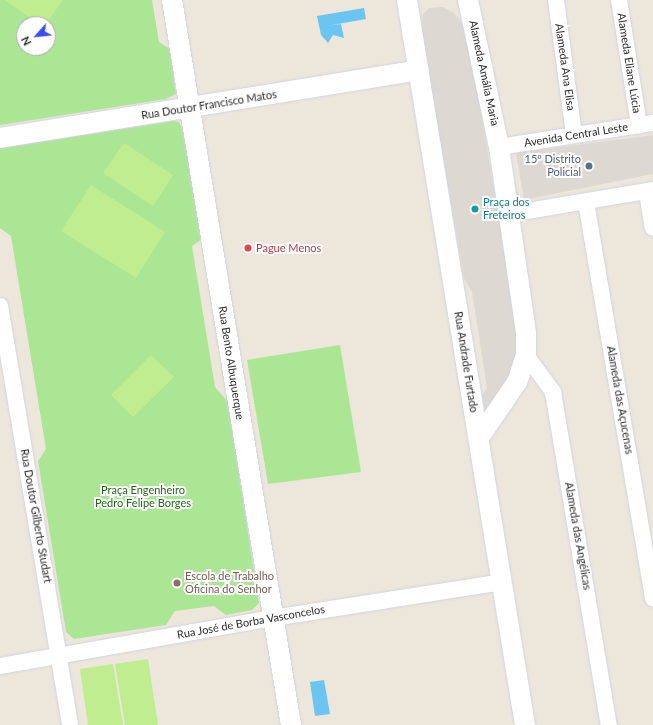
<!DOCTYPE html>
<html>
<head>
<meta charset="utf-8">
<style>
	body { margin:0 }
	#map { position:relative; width:653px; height:725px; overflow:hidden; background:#ede6db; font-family:Lato,sans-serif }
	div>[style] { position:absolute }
	.green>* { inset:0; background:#abe695 }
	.pitch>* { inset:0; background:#bfed90 }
	.plaza>* { inset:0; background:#ddd9d2 }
	.water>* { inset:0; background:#6ac5f3 }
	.roads { filter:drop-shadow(0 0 1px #d0d3e3) drop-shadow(0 0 1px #d0d3e3) }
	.minor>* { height:16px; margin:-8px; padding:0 8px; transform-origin:8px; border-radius:8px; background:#fff }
	.tertiary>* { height:20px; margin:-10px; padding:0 10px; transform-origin:10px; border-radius:10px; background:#fff }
	.dots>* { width:11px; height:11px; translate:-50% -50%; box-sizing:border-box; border:2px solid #fff; border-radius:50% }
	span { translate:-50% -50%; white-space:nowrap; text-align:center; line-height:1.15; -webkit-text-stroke:4px #fff; paint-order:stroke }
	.street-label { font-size:11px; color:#2a2a2a }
	.service-label { font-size:11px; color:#4e5e75 }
	.right { translate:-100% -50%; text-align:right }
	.culture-label { font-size:11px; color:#0d838f }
	.left { translate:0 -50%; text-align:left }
	.health-label { font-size:11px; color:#be3a42 }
	.park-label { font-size:11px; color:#226a17 }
	.education-label { font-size:11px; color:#785e54 }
	.north { position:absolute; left:16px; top:16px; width:40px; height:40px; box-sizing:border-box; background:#fff; border:1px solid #aaa; border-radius:50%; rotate:243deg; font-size:11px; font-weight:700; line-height:16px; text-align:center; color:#2a2a2a }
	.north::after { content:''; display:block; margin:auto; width:14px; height:18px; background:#364dff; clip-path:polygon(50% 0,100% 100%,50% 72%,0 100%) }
</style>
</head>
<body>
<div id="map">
	<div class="green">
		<div style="clip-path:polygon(evenodd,0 0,152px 0,159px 42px,170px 49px,176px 94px,166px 99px,0 125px,0 0,24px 24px,48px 24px,48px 48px,24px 48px,24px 24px)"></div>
		<div style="clip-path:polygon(173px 121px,179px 122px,184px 133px,202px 239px,192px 246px,215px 387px,228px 402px,259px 603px,252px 610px,226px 615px,214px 606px,175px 611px,166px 625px,74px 639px,66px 632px,38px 461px,46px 449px,11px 236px,0 228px,0 148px)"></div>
		<div style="clip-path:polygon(340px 345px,361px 472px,268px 484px,247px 360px)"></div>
	</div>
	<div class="pitch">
		<div style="clip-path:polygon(5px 0,63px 0,46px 24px,38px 24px)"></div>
		<div style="clip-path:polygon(124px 143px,173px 175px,153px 206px,103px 173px)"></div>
		<div style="clip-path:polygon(91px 185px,165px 232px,136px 278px,61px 231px)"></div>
		<div style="clip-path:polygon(151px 355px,174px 377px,133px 417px,111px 395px)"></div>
		<div style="clip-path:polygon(148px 659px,158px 725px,125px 725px,115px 664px)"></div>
		<div style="clip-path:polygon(113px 664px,123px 725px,88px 725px,80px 669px)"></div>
	</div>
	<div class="plaza">
		<div style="clip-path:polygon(443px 7px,454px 13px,463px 24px,469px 40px,520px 346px,514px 377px,486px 412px,482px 396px,487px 388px,472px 292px,464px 278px,421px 30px,423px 14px,429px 8px)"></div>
		<div style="clip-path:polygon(653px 135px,653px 174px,524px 200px,516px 153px)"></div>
	</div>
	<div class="water">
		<div style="clip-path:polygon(364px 8px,366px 19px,327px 26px,341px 24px,344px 38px,333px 35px,328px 43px,321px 35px,317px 16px)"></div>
		<div style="clip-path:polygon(324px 680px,330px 714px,315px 716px,310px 682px)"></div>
	</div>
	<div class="roads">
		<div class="minor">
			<div style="left:556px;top:0;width:136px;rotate:82.4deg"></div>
			<div style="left:619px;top:0;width:127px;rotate:80.9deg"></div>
			<div style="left:499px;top:147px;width:156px;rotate:-8.9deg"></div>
			<div style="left:647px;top:192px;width:36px;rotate:81deg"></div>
			<div style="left:586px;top:202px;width:402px;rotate:80.4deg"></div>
			<div style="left:509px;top:214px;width:146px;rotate:-9.5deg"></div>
			<div style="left:0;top:306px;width:425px;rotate:80.5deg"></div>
			<div style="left:526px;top:355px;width:46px;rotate:53.9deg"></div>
			<div style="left:553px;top:392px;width:338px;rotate:80.5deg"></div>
			<div style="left:0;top:666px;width:277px;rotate:-10deg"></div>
			<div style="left:273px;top:618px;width:232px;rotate:-8.9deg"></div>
		</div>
		<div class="tertiary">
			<div style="left:172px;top:0;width:735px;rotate:80.68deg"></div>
			<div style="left:407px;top:0;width:735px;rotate:80.76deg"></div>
			<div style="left:468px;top:0;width:150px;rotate:78.1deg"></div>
			<div style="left:499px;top:147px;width:188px;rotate:81.7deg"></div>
			<div style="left:526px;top:333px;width:22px;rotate:90deg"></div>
			<div style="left:526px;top:355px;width:28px;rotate:108deg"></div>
			<div style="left:517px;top:382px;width:68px;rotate:124.2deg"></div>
			<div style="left:0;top:138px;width:424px;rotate:-9.2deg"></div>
		</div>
	</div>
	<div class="dots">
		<div style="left:589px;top:166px;background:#5c6f8a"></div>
		<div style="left:475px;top:209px;background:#0f9aa8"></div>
		<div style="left:248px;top:248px;background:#e0444e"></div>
		<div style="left:177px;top:583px;background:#8d6e63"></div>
	</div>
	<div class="street-label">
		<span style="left:629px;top:63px;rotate:81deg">Alameda Eliane Lúcia</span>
		<span style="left:565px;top:67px;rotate:82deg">Alameda Ana Elisa</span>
		<span style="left:484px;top:73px;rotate:78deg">Alameda Amália Maria</span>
		<span style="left:209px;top:105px;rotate:-9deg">Rua Doutor Francisco Matos</span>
		<span style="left:576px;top:135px;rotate:-9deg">Avenida Central Leste</span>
		<span style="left:466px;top:362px;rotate:81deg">Rua Andrade Furtado</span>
		<span style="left:231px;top:363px;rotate:81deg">Rua Bento Albuquerque</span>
		<span style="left:620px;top:400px;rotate:80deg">Alameda das Açucenas</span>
		<span style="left:36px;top:516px;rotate:80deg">Rua Doutor Gilberto Studart</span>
		<span style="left:578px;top:536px;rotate:80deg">Alameda das Angélicas</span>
		<span style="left:251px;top:622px;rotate:-10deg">Rua José de Borba Vasconcelos</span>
	</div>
	<div class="service-label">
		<span class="right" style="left:581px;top:166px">15º Distrito<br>Policial</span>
	</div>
	<div class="culture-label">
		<span class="left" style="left:483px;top:209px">Praça dos<br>Freteiros</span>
	</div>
	<div class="health-label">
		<span class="left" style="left:256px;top:248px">Pague Menos</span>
	</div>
	<div class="park-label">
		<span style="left:143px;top:497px">Praça Engenheiro<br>Pedro Felipe Borges</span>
	</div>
	<div class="education-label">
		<span class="left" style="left:185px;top:583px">Escola de Trabalho<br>Oficina do Senhor</span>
	</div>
	<div class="north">N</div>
</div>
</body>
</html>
